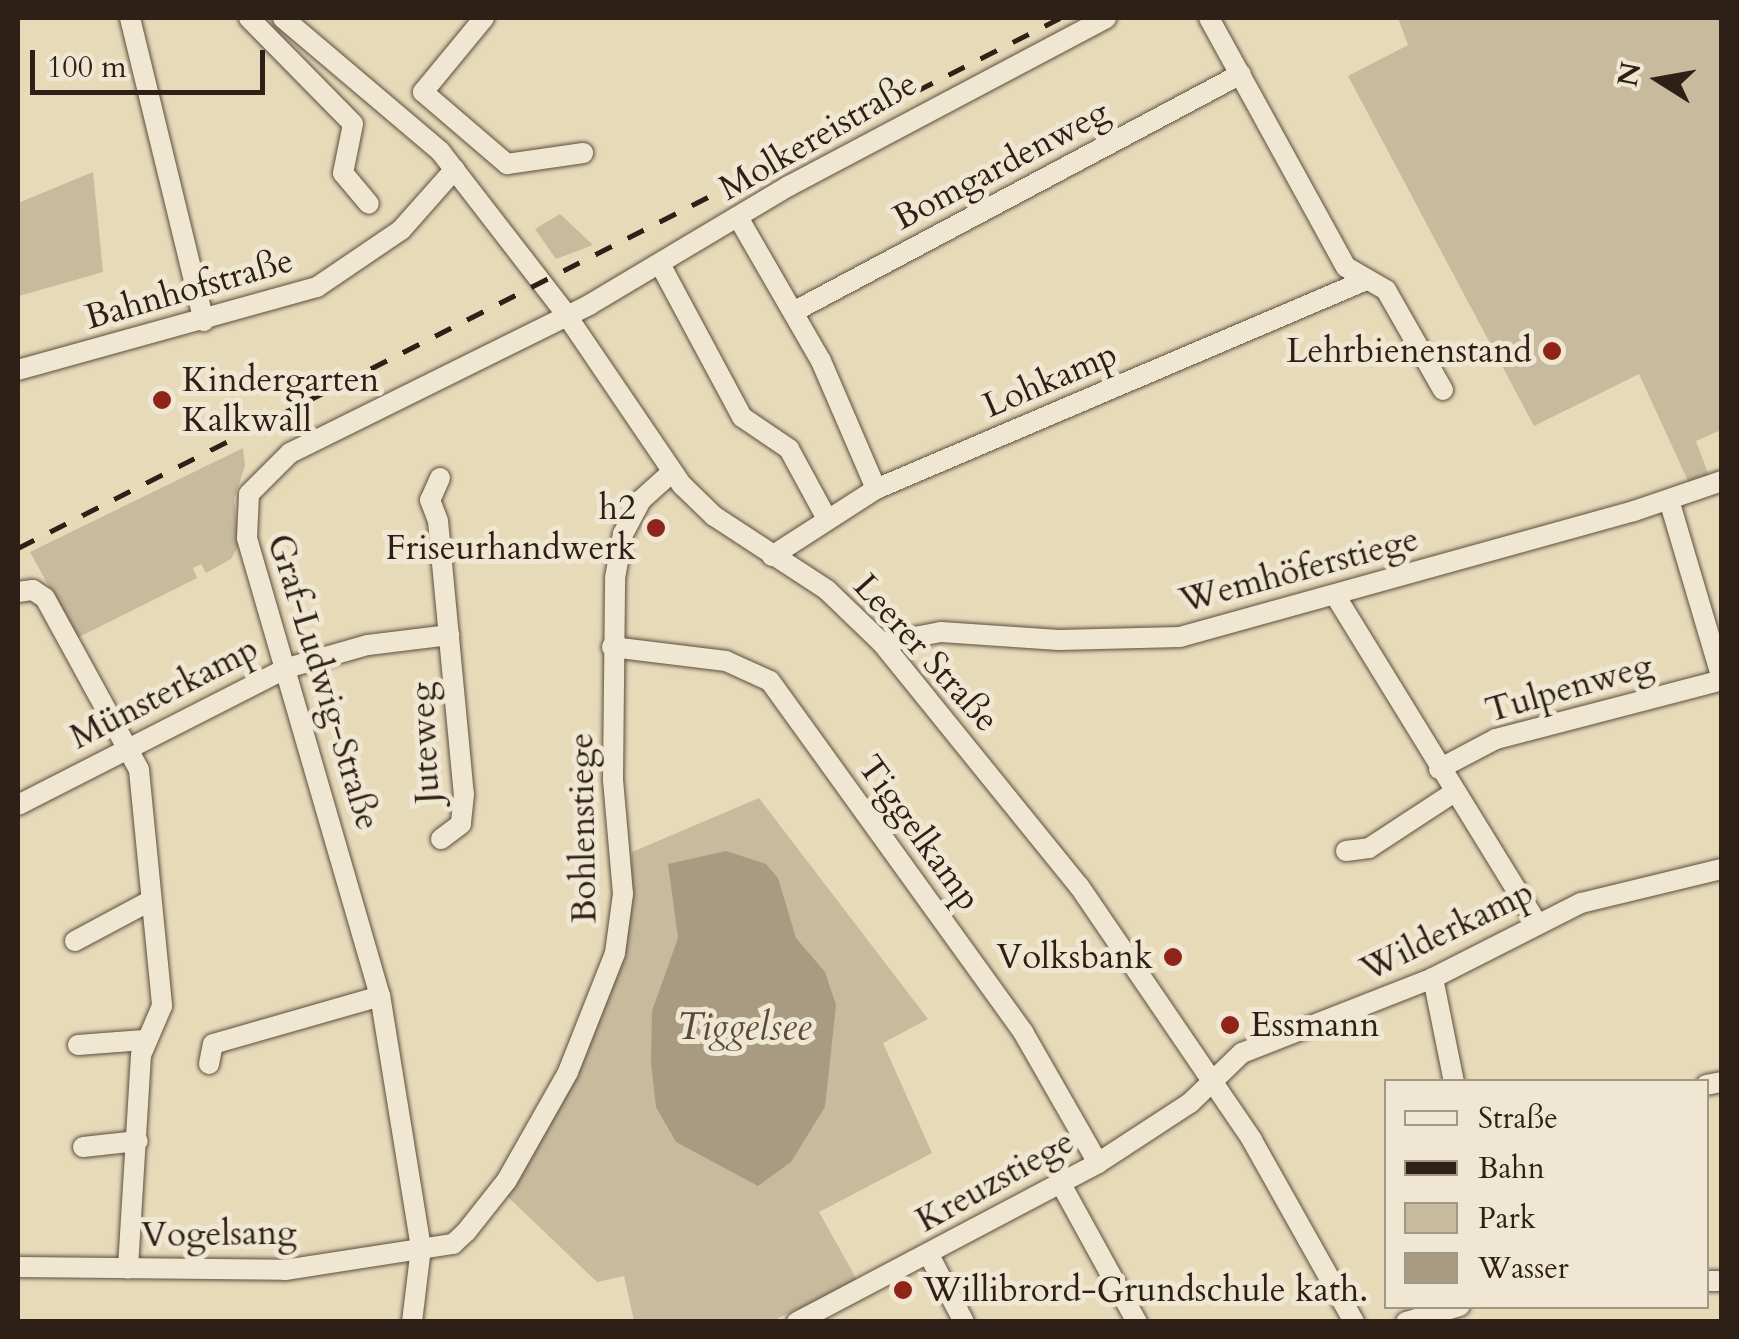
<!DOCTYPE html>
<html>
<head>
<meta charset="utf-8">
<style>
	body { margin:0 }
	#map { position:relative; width:1739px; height:1339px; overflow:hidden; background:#e6dab9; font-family:Cardo,serif }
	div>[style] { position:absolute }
	.green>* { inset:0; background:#c7ba9d }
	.water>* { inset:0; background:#a89b82 }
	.roads { filter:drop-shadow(0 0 2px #5d4e40) drop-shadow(0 0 2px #5d4e40) }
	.minor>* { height:20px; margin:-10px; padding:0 10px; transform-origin:10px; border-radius:10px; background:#efe7d2 }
	.rail>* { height:5px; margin-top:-2.5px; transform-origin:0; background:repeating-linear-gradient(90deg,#2f2017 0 18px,transparent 0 36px) }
	.dots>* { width:28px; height:28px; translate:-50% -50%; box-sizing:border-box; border:5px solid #efe7d2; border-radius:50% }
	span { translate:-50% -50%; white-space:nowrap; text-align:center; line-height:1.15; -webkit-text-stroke:10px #efe7d2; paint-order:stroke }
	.street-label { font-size:35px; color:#2f2017 }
	.poi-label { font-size:35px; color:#2f2017 }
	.right { translate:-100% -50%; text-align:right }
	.left { translate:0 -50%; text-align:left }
	.water-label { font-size:38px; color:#594b3c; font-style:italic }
	.frame { position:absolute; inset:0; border:20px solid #2f2017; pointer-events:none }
	.legend { position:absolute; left:1384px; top:1079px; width:325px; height:230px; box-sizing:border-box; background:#efe7d2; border:2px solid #a29787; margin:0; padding:12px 18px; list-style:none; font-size:30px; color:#2f2017 }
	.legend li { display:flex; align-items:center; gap:20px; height:50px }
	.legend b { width:50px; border:2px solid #a29787 }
	.north { position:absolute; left:1609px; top:30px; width:100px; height:100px; -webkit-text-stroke:8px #efe7d2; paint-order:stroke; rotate:281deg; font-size:28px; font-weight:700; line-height:40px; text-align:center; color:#2f2017 }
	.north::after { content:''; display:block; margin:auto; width:35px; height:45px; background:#2f2017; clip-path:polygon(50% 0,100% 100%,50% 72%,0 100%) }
	.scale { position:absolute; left:30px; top:50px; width:235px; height:45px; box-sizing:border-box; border:5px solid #2f2017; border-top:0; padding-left:12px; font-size:30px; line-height:35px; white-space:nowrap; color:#2f2017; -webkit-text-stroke:8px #efe7d2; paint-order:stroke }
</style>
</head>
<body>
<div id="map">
	<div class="green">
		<div style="clip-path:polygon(1398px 18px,1721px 18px,1721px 430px,1696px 441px,1709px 476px,1689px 483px,1639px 374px,1534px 426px,1348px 76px,1408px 45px)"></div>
		<div style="clip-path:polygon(93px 172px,103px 272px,19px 296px,18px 203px)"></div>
		<div style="clip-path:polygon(560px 214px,593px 245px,556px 259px,535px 229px)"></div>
		<div style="clip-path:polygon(243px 448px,245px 466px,234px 499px,239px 545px,231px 559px,206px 573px,201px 564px,193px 568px,197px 578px,77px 638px,30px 552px)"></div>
		<div style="clip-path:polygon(759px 798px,928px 1019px,883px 1043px,932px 1153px,819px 1212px,857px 1280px,850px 1285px,772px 1321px,634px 1321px,624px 1276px,597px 1282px,507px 1196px,541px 1139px,627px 924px,632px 852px)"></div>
	</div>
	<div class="water">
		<div style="clip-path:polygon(726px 851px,766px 864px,778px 878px,796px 938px,825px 972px,836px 1005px,825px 1107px,791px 1162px,758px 1186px,676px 1142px,656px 1107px,651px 1063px,652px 1011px,678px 938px,668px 864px)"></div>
	</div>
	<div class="roads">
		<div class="minor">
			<div style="left:130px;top:18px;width:312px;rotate:76.3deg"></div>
			<div style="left:249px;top:18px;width:148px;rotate:45.5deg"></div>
			<div style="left:353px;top:124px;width:50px;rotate:101.5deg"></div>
			<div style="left:343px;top:173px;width:40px;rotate:50deg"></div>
			<div style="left:283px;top:18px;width:206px;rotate:40.3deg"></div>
			<div style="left:440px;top:151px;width:205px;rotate:52.3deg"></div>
			<div style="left:565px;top:313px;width:208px;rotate:55.8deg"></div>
			<div style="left:682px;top:485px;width:45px;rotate:44.1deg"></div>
			<div style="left:714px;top:516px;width:135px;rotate:33.2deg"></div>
			<div style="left:827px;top:590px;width:76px;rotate:43.9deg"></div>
			<div style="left:882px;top:643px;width:313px;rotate:51deg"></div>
			<div style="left:1079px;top:886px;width:307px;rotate:55.7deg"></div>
			<div style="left:1252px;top:1140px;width:209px;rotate:60.7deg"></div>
			<div style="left:484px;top:18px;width:96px;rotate:129.5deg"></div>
			<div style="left:423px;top:92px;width:111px;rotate:40.6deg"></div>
			<div style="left:507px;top:164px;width:77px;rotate:-8.2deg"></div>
			<div style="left:1209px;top:18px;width:284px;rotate:61.2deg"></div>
			<div style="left:1346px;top:267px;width:46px;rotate:29.9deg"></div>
			<div style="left:1386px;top:290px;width:115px;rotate:60.3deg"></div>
			<div style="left:739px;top:219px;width:164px;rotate:60deg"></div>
			<div style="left:821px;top:361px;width:139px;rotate:66.7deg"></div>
			<div style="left:660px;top:264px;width:174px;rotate:61.8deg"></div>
			<div style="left:742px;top:417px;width:57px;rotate:34.2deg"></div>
			<div style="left:789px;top:449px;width:80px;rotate:61.5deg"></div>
			<div style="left:793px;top:312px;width:507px;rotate:-27.98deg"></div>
			<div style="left:18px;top:370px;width:310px;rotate:-15.5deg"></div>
			<div style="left:317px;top:287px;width:102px;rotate:-34.2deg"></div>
			<div style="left:401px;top:230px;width:81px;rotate:-48.5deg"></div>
			<div style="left:440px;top:478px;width:24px;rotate:114deg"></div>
			<div style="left:430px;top:500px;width:22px;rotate:69deg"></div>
			<div style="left:438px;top:521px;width:274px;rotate:84.6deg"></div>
			<div style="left:464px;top:794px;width:30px;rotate:96deg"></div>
			<div style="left:461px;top:824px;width:25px;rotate:143deg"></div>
			<div style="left:1669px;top:500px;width:187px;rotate:73.5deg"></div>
			<div style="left:772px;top:556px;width:124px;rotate:-32.8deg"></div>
			<div style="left:876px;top:489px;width:530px;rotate:-23.09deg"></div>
			<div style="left:18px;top:592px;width:15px;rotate:-8deg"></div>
			<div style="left:33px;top:590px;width:14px;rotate:34deg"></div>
			<div style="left:45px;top:598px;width:196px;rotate:61.3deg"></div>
			<div style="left:139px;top:770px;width:237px;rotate:84.4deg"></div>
			<div style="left:162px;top:1006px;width:53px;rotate:113.2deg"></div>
			<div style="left:141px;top:1055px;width:214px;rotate:93.5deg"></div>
			<div style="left:1335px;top:595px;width:384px;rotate:58.4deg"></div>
			<div style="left:882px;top:643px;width:60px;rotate:-10.6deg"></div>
			<div style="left:941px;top:632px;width:118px;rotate:3.9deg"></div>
			<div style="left:1059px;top:640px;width:121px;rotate:-1.4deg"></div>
			<div style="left:1180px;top:637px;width:471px;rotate:-15.5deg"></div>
			<div style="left:1634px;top:511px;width:93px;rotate:-18.8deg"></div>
			<div style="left:612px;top:647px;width:115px;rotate:7deg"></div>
			<div style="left:726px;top:661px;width:48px;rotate:24.4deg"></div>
			<div style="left:770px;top:681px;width:433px;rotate:54.2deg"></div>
			<div style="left:1023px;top:1032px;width:151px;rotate:60.2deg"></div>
			<div style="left:1439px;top:769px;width:64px;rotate:-27.8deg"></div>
			<div style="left:1496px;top:739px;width:234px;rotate:-14.6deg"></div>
			<div style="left:18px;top:805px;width:302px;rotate:-27deg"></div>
			<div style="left:287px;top:668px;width:84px;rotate:-15.9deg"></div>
			<div style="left:368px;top:645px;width:82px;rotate:-7deg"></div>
			<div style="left:1346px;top:851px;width:23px;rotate:-7deg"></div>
			<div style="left:1369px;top:848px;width:100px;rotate:-33.2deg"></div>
			<div style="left:75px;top:941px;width:83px;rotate:-28.1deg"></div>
			<div style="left:1433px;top:978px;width:106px;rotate:78.6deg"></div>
			<div style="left:78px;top:1045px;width:66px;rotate:-4.3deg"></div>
			<div style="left:209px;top:1064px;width:20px;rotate:-79deg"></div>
			<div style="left:213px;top:1044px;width:174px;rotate:-16deg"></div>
			<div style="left:1706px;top:1085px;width:16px;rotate:-11deg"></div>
			<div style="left:83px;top:1147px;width:55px;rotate:-6.2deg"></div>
			<div style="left:1061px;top:1184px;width:158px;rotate:61.2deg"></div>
			<div style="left:929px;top:1255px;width:76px;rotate:62.4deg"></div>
			<div style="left:18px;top:1267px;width:267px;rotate:0.6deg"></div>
			<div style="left:285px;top:1270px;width:170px;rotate:-8.8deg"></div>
			<div style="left:453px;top:1244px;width:18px;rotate:-43deg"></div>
			<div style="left:466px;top:1232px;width:66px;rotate:-51.7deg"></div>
			<div style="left:507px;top:1180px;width:124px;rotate:-60.5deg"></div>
			<div style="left:568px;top:1072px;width:128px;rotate:-68.4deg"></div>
			<div style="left:615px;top:953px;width:60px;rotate:-82.3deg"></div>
			<div style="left:623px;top:894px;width:115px;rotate:-95deg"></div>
			<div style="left:613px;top:779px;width:201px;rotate:-89.4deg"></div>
			<div style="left:615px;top:578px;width:45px;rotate:-79.7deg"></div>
			<div style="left:623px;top:534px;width:38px;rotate:-62deg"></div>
			<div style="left:641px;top:500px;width:40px;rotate:-42deg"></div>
			<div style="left:1706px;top:1281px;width:16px"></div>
			<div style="left:412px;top:1322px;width:75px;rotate:-83.1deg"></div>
			<div style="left:421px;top:1248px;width:255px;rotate:-99.2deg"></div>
			<div style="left:380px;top:996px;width:477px;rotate:-106.2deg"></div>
			<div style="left:247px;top:538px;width:44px;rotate:-87.4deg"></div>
			<div style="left:249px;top:494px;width:58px;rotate:-45deg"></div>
			<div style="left:290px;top:453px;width:334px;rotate:-26.3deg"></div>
			<div style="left:589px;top:305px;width:233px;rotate:-30.8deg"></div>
			<div style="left:789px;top:186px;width:359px;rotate:-27.9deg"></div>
			<div style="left:797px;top:1322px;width:340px;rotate:-27.8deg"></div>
			<div style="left:1098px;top:1163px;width:110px;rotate:-33.1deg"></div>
			<div style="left:1190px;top:1103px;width:72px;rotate:-43.9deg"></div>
			<div style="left:1242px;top:1053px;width:205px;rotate:-21.4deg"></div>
			<div style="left:1433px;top:978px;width:166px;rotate:-26.9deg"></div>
			<div style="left:1581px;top:903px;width:145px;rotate:-13.6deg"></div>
			<div style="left:1406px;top:1322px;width:56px;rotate:-16.5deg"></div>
		</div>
	</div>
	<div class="rail">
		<div style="left:18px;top:548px;width:1169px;rotate:-26.96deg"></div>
	</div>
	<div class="dots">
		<div style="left:1552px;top:351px;background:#8f2418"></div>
		<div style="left:162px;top:400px;background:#8f2418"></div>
		<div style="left:656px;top:528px;background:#8f2418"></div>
		<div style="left:1173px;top:957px;background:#8f2418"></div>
		<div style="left:1230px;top:1025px;background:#8f2418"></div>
		<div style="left:903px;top:1290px;background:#8f2418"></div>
	</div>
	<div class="street-label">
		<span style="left:818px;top:136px;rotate:-30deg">Molkereistraße</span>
		<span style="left:1001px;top:165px;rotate:-28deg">Bomgardenweg</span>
		<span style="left:189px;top:289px;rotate:-16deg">Bahnhofstraße</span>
		<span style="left:1050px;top:380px;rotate:-23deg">Lohkamp</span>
		<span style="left:1299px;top:570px;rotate:-15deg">Wemhöferstiege</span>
		<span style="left:926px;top:653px;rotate:48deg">Leerer Straße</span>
		<span style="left:324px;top:682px;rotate:73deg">Graf-Ludwig-Straße</span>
		<span style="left:1569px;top:688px;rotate:-16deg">Tulpenweg</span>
		<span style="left:164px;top:693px;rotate:-27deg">Münsterkamp</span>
		<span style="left:425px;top:743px;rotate:-93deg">Juteweg</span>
		<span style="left:583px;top:828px;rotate:-91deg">Bohlenstiege</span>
		<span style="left:919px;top:833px;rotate:54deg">Tiggelkamp</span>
		<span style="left:1447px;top:931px;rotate:-26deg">Wilderkamp</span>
		<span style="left:995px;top:1181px;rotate:-29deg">Kreuzstiege</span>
		<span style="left:219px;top:1234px;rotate:-1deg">Vogelsang</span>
	</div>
	<div class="poi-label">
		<span class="right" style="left:1532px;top:351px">Lehrbienenstand</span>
		<span class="left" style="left:182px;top:400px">Kindergarten<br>Kalkwall</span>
		<span class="right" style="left:636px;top:528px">h2<br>Friseurhandwerk</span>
		<span class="right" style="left:1153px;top:957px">Volksbank</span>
		<span class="left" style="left:1250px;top:1025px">Essmann</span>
		<span class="left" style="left:923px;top:1290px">Willibrord-Grundschule kath.</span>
	</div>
	<div class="water-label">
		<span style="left:744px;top:1028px">Tiggelsee</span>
	</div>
	<div class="frame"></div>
	<ul class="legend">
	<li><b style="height:12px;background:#efe7d2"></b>Straße</li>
	<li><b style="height:12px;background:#2f2017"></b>Bahn</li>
	<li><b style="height:28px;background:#c7ba9d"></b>Park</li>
	<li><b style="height:28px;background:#a89b82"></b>Wasser</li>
	</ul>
	<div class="north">N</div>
	<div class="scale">100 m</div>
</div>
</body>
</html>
